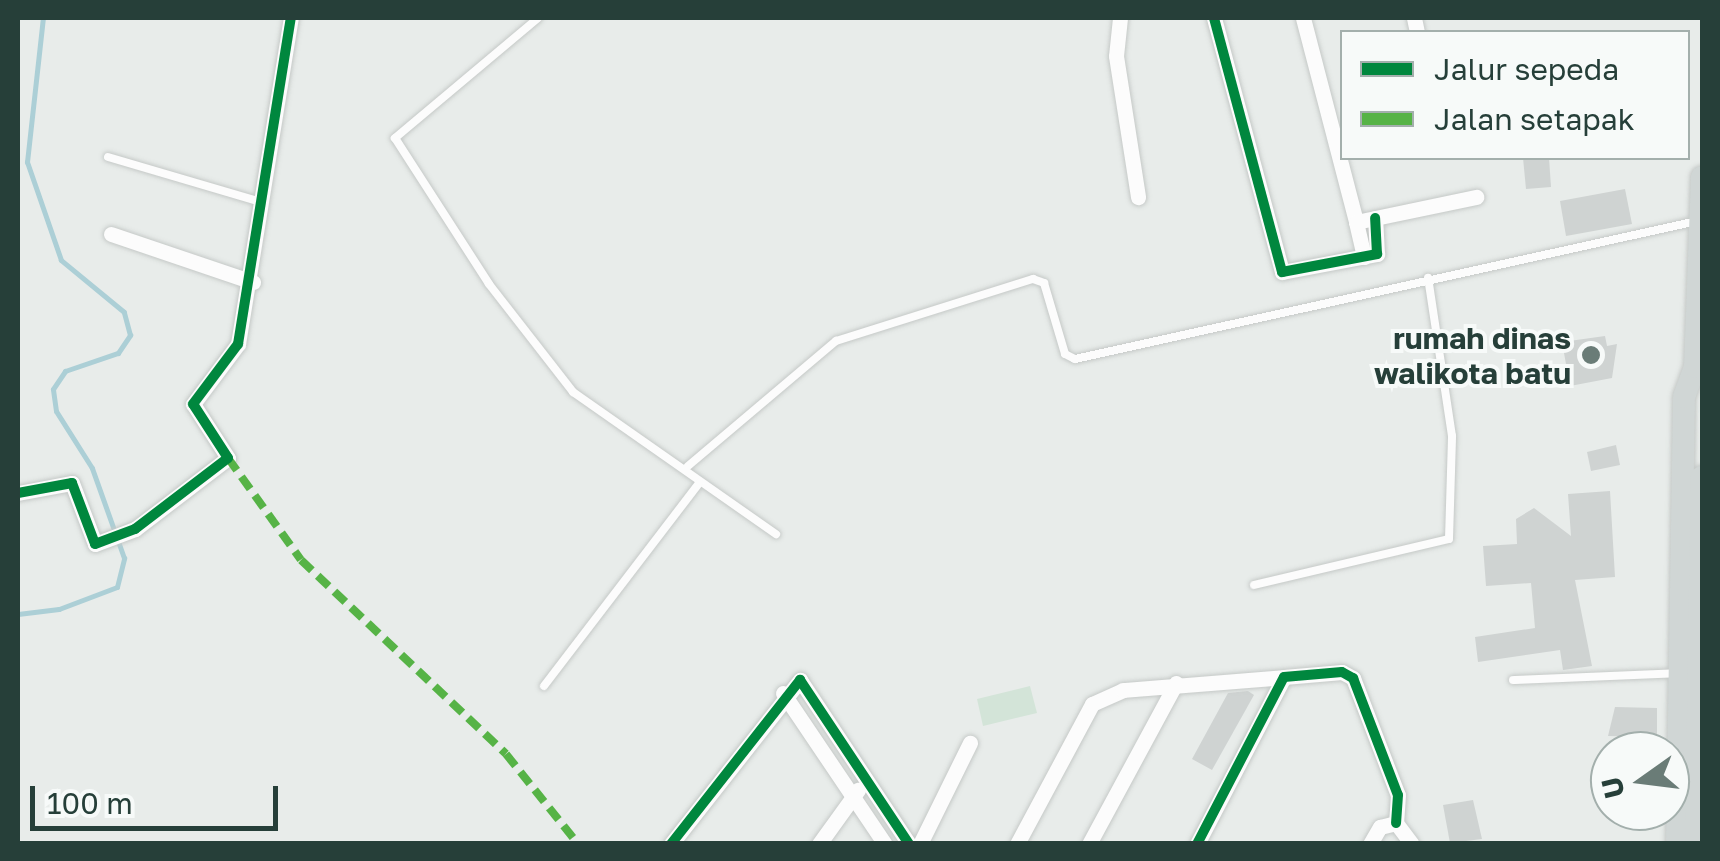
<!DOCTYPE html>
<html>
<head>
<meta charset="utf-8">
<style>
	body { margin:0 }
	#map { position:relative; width:1720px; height:861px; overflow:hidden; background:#e8ecea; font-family:"Golos Text",sans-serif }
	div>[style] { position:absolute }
	.green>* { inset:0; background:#d3e4d8 }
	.stream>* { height:5px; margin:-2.5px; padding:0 2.5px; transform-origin:2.5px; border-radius:2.5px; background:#accfd6 }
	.building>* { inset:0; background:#cfd3d2 }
	.roads { filter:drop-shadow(0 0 2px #c5c9c7) drop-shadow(0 0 2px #c5c9c7) }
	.lane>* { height:8px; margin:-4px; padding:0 4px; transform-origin:4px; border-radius:4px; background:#fcfcfc }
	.street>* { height:15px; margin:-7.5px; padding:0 7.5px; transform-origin:7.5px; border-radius:7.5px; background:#fcfcfc }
	.primary>* { height:22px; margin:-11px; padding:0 11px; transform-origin:11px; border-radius:11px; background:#d0d6d5 }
	.quiet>* { height:8px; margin-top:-4px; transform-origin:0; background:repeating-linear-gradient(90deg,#56b346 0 15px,transparent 0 23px) }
	.cycleway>* { height:10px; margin:-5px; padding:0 5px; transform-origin:5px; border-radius:5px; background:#00873e }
	.dots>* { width:28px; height:28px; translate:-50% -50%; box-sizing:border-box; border:5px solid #f7faf9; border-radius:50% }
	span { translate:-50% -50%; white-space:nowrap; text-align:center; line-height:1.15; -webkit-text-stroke:8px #f7faf9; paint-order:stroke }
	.poi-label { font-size:30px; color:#263f39; font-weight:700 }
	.right { translate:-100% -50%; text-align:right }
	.frame { position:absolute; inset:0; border:20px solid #263f39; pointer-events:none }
	.legend { position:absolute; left:1340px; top:30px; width:350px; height:130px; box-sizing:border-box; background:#f7faf9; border:2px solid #a3afac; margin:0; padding:12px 18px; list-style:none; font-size:30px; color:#263f39 }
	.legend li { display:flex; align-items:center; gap:20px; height:50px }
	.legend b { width:50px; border:2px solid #a3afac }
	.north { position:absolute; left:1590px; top:731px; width:100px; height:100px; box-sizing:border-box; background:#f7faf9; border:2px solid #a3afac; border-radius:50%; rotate:256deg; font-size:28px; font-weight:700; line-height:40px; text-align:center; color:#263f39 }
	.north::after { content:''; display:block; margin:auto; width:35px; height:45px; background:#6a7c77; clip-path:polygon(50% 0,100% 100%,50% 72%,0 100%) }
	.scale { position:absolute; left:30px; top:786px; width:248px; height:45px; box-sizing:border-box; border:5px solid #263f39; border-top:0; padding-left:12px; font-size:30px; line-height:35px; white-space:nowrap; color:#263f39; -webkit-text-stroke:8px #f7faf9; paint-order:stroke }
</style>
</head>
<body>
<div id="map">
	<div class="green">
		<div style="clip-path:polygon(1030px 686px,1037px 713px,983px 726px,977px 699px)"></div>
	</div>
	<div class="stream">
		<div style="left:18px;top:614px;width:41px;rotate:-7deg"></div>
		<div style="left:59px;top:609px;width:62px;rotate:-20.8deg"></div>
		<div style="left:117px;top:587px;width:30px;rotate:-76deg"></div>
		<div style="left:124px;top:558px;width:96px;rotate:-109.6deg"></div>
		<div style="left:92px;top:468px;width:67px;rotate:-122.3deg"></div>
		<div style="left:56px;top:411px;width:22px;rotate:-98deg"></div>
		<div style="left:53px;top:389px;width:22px;rotate:-56deg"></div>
		<div style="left:65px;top:371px;width:56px;rotate:-18.8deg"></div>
		<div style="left:118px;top:353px;width:22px;rotate:-56deg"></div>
		<div style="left:130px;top:335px;width:24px;rotate:-105deg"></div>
		<div style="left:124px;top:312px;width:82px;rotate:-140.5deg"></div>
		<div style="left:61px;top:260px;width:104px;rotate:-109.1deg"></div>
		<div style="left:27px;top:162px;width:145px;rotate:-83.7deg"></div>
	</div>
	<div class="building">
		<div style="clip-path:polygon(1523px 158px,1549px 158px,1551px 187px,1526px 189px)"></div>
		<div style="clip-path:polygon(1625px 189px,1632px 224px,1566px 236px,1560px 201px)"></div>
		<div style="clip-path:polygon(1605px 336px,1607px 346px,1617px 344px,1612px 378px,1570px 386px,1562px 342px)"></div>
		<div style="clip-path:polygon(1616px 445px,1620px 465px,1591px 471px,1587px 452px)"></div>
		<div style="clip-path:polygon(1610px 491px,1615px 577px,1575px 580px,1592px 666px,1563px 670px,1560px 650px,1478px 662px,1475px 637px,1535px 628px,1531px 583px,1486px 586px,1483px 546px,1517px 544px,1516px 519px,1534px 508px,1571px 536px,1568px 494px)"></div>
		<div style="clip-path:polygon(1248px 691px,1254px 695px,1212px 770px,1192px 759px,1228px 693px)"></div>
		<div style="clip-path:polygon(1615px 707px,1657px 708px,1657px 737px,1608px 736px)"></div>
		<div style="clip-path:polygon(1473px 800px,1482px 839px,1450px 843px,1443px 805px)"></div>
	</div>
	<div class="roads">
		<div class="lane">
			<div style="left:538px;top:18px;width:187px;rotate:140deg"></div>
			<div style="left:395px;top:138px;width:174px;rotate:57.2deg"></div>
			<div style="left:489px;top:284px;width:137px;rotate:52.1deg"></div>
			<div style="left:573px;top:392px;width:248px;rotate:35deg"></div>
			<div style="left:108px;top:157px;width:159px;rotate:16.4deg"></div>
			<div style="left:688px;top:466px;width:194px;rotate:-40.2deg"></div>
			<div style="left:836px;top:341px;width:207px;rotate:-17.5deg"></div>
			<div style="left:1033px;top:279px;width:12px;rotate:20deg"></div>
			<div style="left:1044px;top:283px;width:74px;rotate:73.5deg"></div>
			<div style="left:1065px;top:354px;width:11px;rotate:27deg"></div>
			<div style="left:1075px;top:359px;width:637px;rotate:-12.51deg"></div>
			<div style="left:1254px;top:585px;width:200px;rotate:-13.3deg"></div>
			<div style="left:1449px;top:539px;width:103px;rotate:-88.3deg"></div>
			<div style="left:1452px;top:436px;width:160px;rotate:-98.6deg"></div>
			<div style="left:1513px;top:680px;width:165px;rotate:-2.4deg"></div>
			<div style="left:544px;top:686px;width:255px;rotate:-52.6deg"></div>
		</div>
		<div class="street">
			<div style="left:1120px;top:18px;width:38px;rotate:96deg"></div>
			<div style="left:1116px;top:56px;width:143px;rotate:81.1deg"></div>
			<div style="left:1214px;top:18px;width:263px;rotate:75deg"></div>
			<div style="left:1282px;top:272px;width:97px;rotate:-10.7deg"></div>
			<div style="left:1377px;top:254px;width:36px;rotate:-93deg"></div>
			<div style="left:1303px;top:18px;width:211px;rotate:75.4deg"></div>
			<div style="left:1356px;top:222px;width:123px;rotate:-11.8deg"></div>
			<div style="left:1414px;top:18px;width:14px;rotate:78deg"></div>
			<div style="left:1356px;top:222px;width:36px;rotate:77deg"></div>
			<div style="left:111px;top:234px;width:150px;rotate:18.7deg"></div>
			<div style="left:18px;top:493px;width:55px;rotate:-10.5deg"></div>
			<div style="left:72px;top:483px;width:65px;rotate:69.3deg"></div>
			<div style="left:95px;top:544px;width:43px;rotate:-20.6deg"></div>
			<div style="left:135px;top:529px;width:117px;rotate:-37.4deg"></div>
			<div style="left:228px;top:458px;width:64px;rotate:-122.9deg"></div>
			<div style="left:193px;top:404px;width:75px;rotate:-53.1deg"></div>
			<div style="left:238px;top:344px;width:330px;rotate:-80.8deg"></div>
			<div style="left:783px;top:693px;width:182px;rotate:56deg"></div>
			<div style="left:671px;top:844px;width:209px;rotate:-51.8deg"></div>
			<div style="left:800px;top:680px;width:197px;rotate:56.4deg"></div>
			<div style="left:819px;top:844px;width:67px;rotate:-54.2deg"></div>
			<div style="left:920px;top:844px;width:113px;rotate:-63.7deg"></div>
			<div style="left:1017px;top:844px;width:159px;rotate:-61.8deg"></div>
			<div style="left:1092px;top:704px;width:34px;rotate:-24deg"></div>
			<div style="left:1123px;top:690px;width:162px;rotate:-4.6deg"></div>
			<div style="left:1089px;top:844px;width:183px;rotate:-61.6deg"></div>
			<div style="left:1197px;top:844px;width:188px;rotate:-62.5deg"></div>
			<div style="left:1284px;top:677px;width:58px;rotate:-4.9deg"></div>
			<div style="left:1342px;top:672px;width:13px;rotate:29deg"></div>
			<div style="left:1353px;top:678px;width:125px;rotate:69deg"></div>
			<div style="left:1398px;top:795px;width:28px;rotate:94deg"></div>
			<div style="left:1370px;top:844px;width:20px;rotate:-60deg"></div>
			<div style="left:1380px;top:827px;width:16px;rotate:-14deg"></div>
			<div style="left:1396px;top:823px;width:26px;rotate:53deg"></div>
		</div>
		<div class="primary">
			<div style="left:1677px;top:844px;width:447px;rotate:-89.1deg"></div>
			<div style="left:1684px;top:397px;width:32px;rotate:-70deg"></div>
			<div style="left:1695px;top:367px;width:190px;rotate:-87.9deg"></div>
			<div style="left:1696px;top:844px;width:367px;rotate:-89.1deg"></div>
		</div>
	</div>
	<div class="quiet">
		<div style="left:228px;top:458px;width:125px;rotate:54.4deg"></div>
		<div style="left:301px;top:560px;width:282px;rotate:43.4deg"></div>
		<div style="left:506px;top:754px;width:115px;rotate:51.3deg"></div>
	</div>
	<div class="cycleway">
		<div style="left:1214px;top:18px;width:263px;rotate:75deg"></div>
		<div style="left:1282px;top:272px;width:97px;rotate:-10.7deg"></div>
		<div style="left:1377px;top:254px;width:36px;rotate:-93deg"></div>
		<div style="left:18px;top:493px;width:55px;rotate:-10.5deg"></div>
		<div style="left:72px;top:483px;width:65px;rotate:69.3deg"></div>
		<div style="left:95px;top:544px;width:43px;rotate:-20.6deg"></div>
		<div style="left:135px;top:529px;width:117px;rotate:-37.4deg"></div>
		<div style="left:228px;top:458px;width:64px;rotate:-122.9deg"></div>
		<div style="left:193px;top:404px;width:75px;rotate:-53.1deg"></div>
		<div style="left:238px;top:344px;width:330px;rotate:-80.8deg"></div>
		<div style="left:671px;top:844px;width:209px;rotate:-51.8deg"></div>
		<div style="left:800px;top:680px;width:197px;rotate:56.4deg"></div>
		<div style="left:1197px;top:844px;width:188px;rotate:-62.5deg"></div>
		<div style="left:1284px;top:677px;width:58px;rotate:-4.9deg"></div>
		<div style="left:1342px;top:672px;width:13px;rotate:29deg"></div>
		<div style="left:1353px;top:678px;width:125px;rotate:69deg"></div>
		<div style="left:1398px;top:795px;width:28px;rotate:94deg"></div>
	</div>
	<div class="dots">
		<div style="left:1591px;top:355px;background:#6a7c77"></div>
	</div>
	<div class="poi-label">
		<span class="right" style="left:1571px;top:355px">rumah dinas<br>walikota batu</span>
	</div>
	<div class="frame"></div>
	<ul class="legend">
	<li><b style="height:12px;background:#00873e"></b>Jalur sepeda</li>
	<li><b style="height:12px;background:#56b346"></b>Jalan setapak</li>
	</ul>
	<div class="north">U</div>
	<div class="scale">100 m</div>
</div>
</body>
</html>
